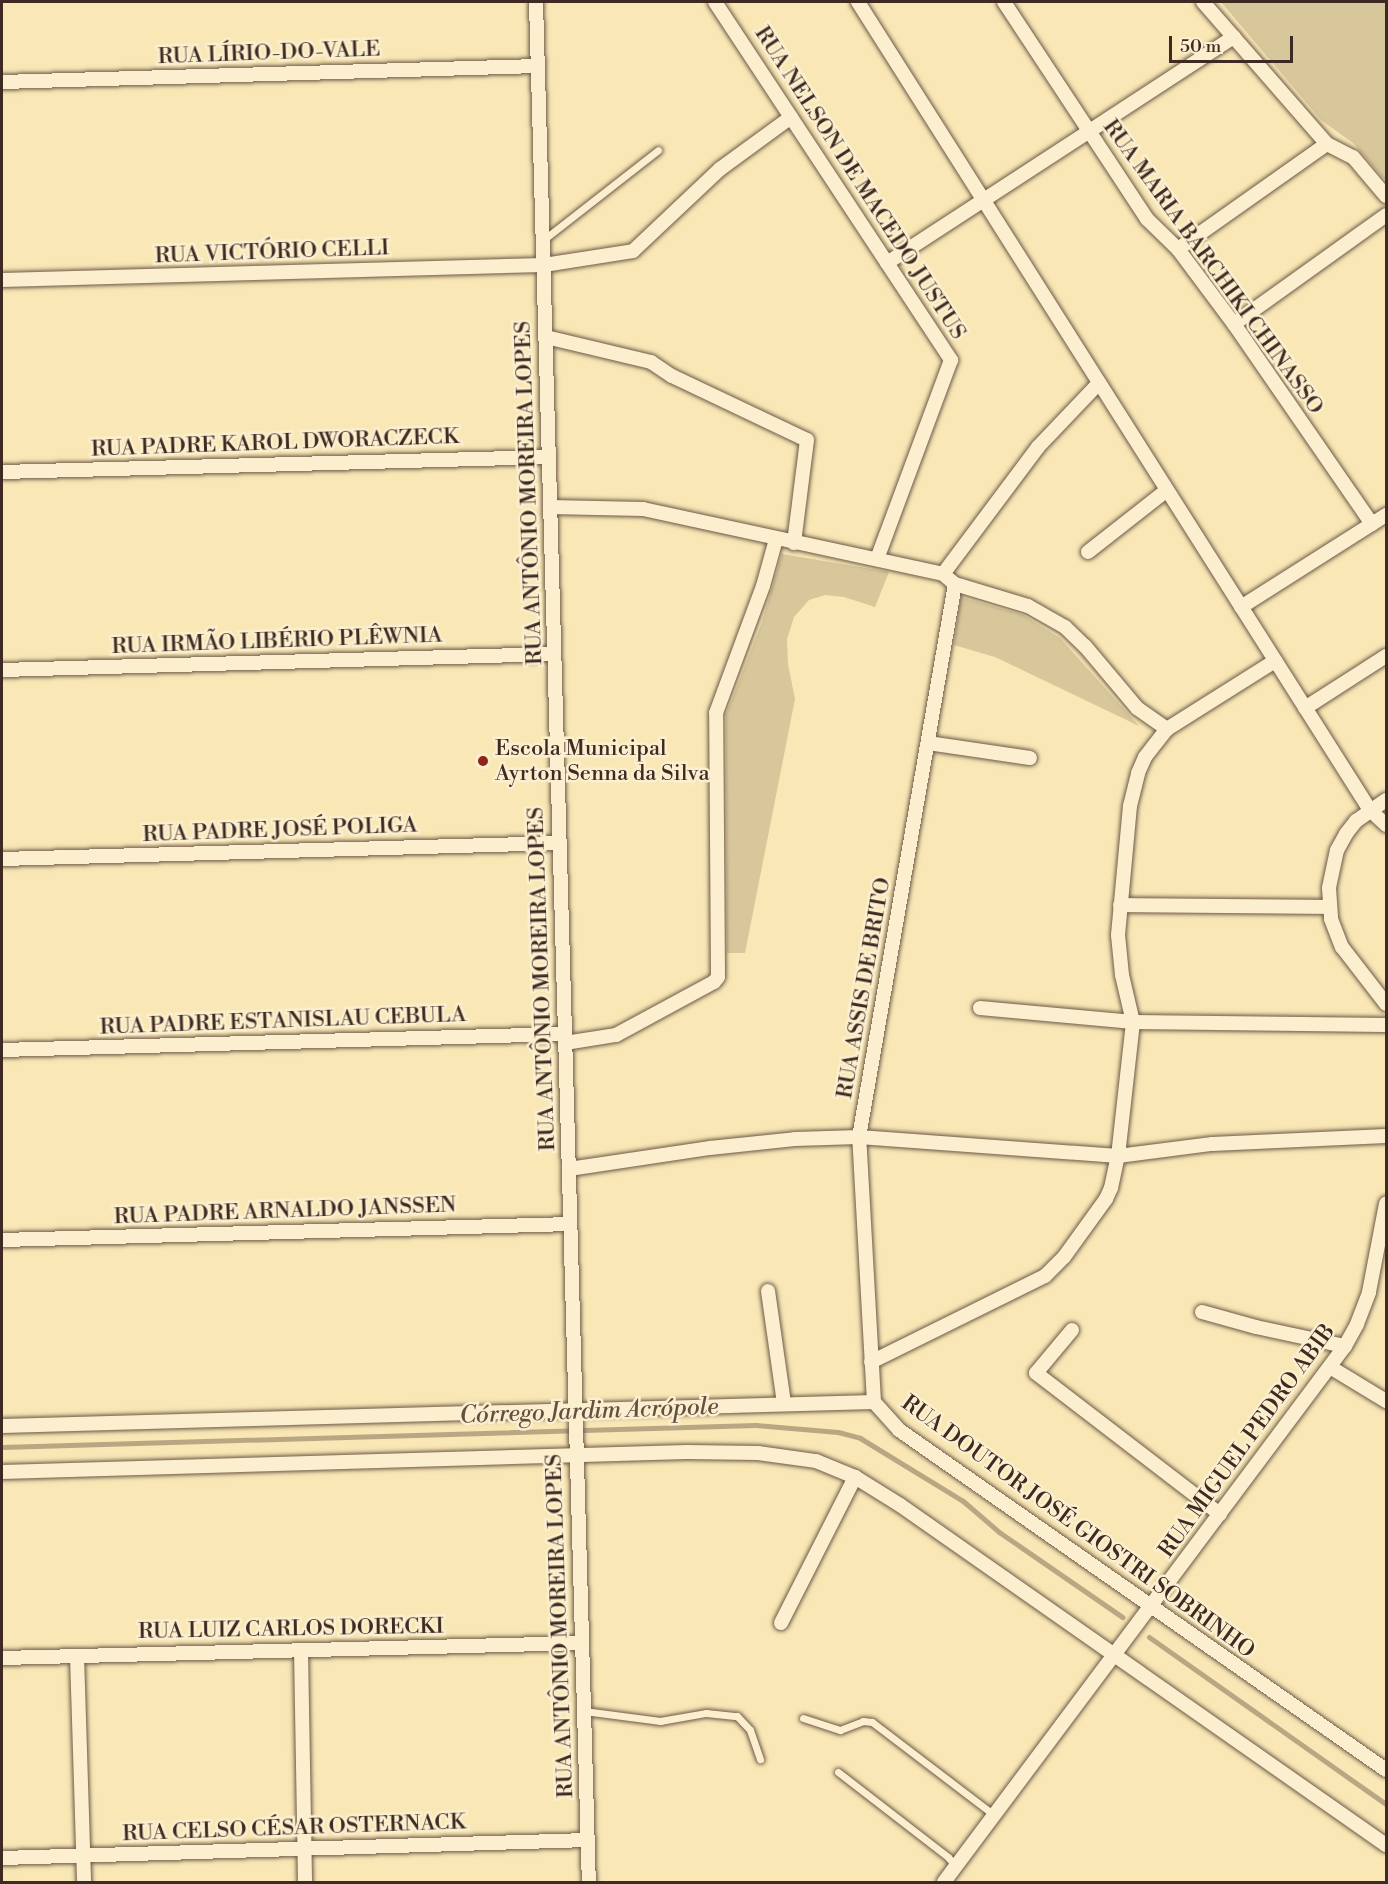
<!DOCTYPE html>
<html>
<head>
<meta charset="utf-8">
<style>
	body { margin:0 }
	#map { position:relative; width:1388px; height:1884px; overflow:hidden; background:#f9e7b5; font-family:"Libre Bodoni",serif }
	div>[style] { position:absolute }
	.green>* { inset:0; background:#d9c79c }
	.stream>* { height:5px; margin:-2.5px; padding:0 2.5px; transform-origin:2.5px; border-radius:2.5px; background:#b9a783 }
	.roads { filter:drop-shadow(0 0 2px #6d5948) drop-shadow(0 0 2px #6d5948) }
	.service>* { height:7px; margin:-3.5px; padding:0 3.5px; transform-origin:3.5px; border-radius:3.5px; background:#fbefcf }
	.minor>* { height:14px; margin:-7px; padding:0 7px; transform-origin:7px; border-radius:7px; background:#fbefcf }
	.dots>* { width:16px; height:16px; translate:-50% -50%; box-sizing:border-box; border:3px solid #fbefcf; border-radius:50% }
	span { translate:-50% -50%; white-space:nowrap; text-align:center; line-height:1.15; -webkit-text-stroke:5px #fbefcf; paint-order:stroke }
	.street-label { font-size:22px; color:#3e2a23 }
	.poi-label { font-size:22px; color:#3e2a23 }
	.left { translate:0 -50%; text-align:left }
	.water-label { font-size:24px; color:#635040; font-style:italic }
	.frame { position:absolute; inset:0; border:3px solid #3e2a23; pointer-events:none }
	.scale { position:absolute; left:1169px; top:36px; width:124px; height:27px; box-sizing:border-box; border:3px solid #3e2a23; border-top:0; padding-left:8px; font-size:18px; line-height:21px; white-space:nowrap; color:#3e2a23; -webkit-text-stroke:4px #fbefcf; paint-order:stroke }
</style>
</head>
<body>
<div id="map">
	<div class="green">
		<div style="clip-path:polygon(1221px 2px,1386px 2px,1386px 181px,1353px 143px,1321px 120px)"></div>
		<div style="clip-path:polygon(782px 554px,889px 572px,875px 607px,844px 597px,825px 595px,809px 600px,794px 617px,787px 639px,788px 664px,795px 699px,745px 953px,727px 953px,726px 715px,762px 622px)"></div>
		<div style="clip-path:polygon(961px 597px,1023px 615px,1060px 638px,1139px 726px,995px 657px,954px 645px)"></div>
	</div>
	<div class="stream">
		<div style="left:2px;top:1447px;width:754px;rotate:-1.67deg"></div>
		<div style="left:756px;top:1425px;width:82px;rotate:4.9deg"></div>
		<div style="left:838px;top:1432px;width:23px;rotate:15deg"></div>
		<div style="left:860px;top:1438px;width:121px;rotate:31.5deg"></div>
		<div style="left:963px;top:1501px;width:48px;rotate:40.7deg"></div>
		<div style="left:999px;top:1532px;width:150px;rotate:34.6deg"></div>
		<div style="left:1149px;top:1637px;width:290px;rotate:35.2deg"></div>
	</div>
	<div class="roads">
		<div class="service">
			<div style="left:543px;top:240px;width:146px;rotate:-38deg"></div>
			<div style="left:584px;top:1711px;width:77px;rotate:7.5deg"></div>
			<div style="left:660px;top:1721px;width:47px;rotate:-9.9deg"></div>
			<div style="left:706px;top:1713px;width:31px;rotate:6deg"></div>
			<div style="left:737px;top:1716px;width:19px;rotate:47deg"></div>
			<div style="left:750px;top:1730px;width:31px;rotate:71deg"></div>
			<div style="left:803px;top:1718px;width:39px;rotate:18deg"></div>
			<div style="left:840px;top:1730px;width:25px;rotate:-21deg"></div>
			<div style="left:863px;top:1721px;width:9px;rotate:6deg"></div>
			<div style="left:872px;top:1722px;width:153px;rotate:37.3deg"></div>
			<div style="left:838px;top:1772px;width:139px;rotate:37.7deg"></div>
			<div style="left:948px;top:1857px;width:13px;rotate:51deg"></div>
		</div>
		<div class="minor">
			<div style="left:536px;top:2px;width:1881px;rotate:88.39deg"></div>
			<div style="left:715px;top:2px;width:429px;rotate:56.6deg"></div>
			<div style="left:951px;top:360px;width:212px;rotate:110.4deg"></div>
			<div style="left:858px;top:2px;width:957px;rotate:57.64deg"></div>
			<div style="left:1370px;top:810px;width:22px;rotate:43deg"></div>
			<div style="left:1004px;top:2px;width:260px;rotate:56.6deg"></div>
			<div style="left:1147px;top:219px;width:43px;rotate:44.1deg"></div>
			<div style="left:1178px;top:249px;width:94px;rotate:53.3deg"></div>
			<div style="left:1234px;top:324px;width:243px;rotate:55.4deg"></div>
			<div style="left:1203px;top:2px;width:189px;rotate:48.9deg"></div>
			<div style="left:1327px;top:144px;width:29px;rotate:27deg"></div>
			<div style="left:1353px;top:157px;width:51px;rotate:49.8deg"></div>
			<div style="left:2px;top:82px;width:536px;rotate:-1.71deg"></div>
			<div style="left:1178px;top:249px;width:182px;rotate:-35.2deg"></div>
			<div style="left:887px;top:263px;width:414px;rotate:-33.1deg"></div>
			<div style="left:2px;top:280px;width:542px;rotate:-1.59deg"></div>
			<div style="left:544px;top:265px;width:90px;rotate:-8.9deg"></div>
			<div style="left:633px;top:251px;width:120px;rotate:-43.3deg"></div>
			<div style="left:720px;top:169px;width:88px;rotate:-36.2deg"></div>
			<div style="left:1234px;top:324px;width:187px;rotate:-35.6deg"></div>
			<div style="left:546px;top:337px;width:108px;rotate:13.4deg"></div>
			<div style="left:651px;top:362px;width:25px;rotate:34deg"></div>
			<div style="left:672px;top:376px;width:149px;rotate:25.4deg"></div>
			<div style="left:807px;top:440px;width:104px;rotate:97.2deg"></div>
			<div style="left:2px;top:472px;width:547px;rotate:-1.57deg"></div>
			<div style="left:550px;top:507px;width:93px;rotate:1.2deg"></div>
			<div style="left:643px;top:509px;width:307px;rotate:12.2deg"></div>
			<div style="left:943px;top:574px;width:16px;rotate:40deg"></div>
			<div style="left:955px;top:584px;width:76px;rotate:16.8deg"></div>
			<div style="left:1028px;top:606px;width:43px;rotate:29.6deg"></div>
			<div style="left:1065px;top:627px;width:28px;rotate:44deg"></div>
			<div style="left:1085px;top:646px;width:81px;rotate:50deg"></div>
			<div style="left:1137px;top:708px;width:37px;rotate:35deg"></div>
			<div style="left:1088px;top:552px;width:100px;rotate:-38.1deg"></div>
			<div style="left:943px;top:574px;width:159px;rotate:-53.2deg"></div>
			<div style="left:1038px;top:447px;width:88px;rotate:-46.4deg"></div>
			<div style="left:1241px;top:607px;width:172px;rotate:-32.4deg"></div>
			<div style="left:2px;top:670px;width:552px;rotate:-1.66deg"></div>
			<div style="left:1305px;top:708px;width:96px;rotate:-32.7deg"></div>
			<div style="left:928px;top:743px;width:103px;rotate:8.4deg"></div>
			<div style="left:1386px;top:800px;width:37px;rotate:145deg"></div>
			<div style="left:1356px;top:821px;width:16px;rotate:128deg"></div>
			<div style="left:1346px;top:834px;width:18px;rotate:119deg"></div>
			<div style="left:1337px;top:850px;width:39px;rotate:102deg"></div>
			<div style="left:1329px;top:888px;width:31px;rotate:86deg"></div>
			<div style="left:1331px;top:919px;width:30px;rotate:69deg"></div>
			<div style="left:1342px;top:947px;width:72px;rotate:52.3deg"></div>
			<div style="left:2px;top:859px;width:558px;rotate:-1.64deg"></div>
			<div style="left:1120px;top:905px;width:209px;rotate:0.5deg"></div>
			<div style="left:980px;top:1008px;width:154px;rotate:5.2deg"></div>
			<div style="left:1133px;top:1022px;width:253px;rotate:0.7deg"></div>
			<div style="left:565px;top:1043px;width:52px;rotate:-8.9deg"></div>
			<div style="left:616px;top:1035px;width:111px;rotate:-28.4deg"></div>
			<div style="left:714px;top:982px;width:6px;rotate:-51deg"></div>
			<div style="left:718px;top:977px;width:264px;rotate:-90.4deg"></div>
			<div style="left:716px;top:713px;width:135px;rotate:-69.7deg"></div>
			<div style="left:763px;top:586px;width:49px;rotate:-74.5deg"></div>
			<div style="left:2px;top:1050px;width:563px;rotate:-1.63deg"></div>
			<div style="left:569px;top:1169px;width:143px;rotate:-8.5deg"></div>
			<div style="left:710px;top:1148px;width:85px;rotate:-6deg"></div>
			<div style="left:795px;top:1139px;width:64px;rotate:-1.8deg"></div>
			<div style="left:859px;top:1137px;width:260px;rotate:4.2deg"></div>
			<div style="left:1118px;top:1156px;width:95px;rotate:-7.3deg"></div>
			<div style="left:1212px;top:1144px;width:174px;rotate:-2.6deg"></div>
			<div style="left:2px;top:1240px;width:568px;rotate:-1.61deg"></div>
			<div style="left:768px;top:1291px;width:114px;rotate:81.9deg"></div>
			<div style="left:1202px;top:1312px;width:56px;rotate:15.5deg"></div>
			<div style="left:1256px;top:1327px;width:91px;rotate:12.1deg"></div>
			<div style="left:1072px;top:1330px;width:56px;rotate:129.9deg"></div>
			<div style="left:1036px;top:1373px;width:232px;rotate:37.5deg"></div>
			<div style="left:871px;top:1362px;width:194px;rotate:-26.3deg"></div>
			<div style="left:1045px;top:1276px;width:27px;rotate:-45deg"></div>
			<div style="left:1064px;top:1257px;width:72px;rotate:-54.1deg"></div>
			<div style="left:1106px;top:1199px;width:12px;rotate:-66deg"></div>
			<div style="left:1111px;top:1188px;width:33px;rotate:-78deg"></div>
			<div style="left:1118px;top:1156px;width:135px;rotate:-83.6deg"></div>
			<div style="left:1133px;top:1022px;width:48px;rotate:-103.2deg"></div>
			<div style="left:1122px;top:975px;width:40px;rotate:-95.7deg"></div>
			<div style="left:1118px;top:935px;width:130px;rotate:-84.7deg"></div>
			<div style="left:1130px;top:806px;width:34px;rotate:-76deg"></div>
			<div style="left:1138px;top:773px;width:17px;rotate:-66deg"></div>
			<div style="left:1145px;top:757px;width:36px;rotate:-52deg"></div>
			<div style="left:1167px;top:729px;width:128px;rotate:-32.2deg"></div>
			<div style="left:1330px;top:1367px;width:66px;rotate:31.3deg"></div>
			<div style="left:874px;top:1402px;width:265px;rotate:-93.2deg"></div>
			<div style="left:859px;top:1137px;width:561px;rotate:-80.15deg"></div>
			<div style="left:2px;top:1426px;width:872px;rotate:-1.58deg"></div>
			<div style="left:874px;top:1402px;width:38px;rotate:48deg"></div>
			<div style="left:899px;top:1430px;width:594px;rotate:34.92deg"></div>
			<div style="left:2px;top:1472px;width:685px;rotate:-1.67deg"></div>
			<div style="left:687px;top:1452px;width:71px;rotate:0.8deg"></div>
			<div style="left:758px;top:1453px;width:59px;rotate:7.9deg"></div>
			<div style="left:816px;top:1461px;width:42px;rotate:22.3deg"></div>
			<div style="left:855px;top:1477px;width:53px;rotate:31.9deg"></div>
			<div style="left:900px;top:1505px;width:593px;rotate:34.98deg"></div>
			<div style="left:781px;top:1623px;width:164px;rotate:-63.1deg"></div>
			<div style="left:301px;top:1650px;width:232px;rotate:89deg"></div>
			<div style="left:77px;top:1656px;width:226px;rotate:88.2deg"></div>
			<div style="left:2px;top:1658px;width:580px;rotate:-1.48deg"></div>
			<div style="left:2px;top:1858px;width:585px;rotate:-1.76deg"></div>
			<div style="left:944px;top:1882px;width:669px;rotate:-53.2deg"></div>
			<div style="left:1345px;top:1346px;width:25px;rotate:-61deg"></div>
			<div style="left:1357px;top:1324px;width:34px;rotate:-69deg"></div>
			<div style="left:1369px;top:1292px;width:90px;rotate:-79.1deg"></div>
		</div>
	</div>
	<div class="dots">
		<div style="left:483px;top:761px;background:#8f2418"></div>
	</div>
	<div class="street-label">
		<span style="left:269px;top:53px;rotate:-2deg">RUA LÍRIO-DO-VALE</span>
		<span style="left:860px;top:183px;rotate:57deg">RUA NELSON DE MACEDO JUSTUS</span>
		<span style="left:272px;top:252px;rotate:-2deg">RUA VICTÓRIO CELLI</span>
		<span style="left:1213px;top:267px;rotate:54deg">RUA MARIA BARCHIKI CHINASSO</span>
		<span style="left:275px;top:443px;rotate:-2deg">RUA PADRE KAROL DWORACZECK</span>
		<span style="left:529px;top:493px;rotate:-92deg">RUA ANTÔNIO MOREIRA LOPES</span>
		<span style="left:277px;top:641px;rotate:-2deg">RUA IRMÃO LIBÉRIO PLÊWNIA</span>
		<span style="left:280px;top:830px;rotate:-2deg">RUA PADRE JOSÉ POLIGA</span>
		<span style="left:542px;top:979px;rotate:-92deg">RUA ANTÔNIO MOREIRA LOPES</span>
		<span style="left:864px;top:988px;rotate:-80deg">RUA ASSIS DE BRITO</span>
		<span style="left:283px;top:1021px;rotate:-2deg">RUA PADRE ESTANISLAU CEBULA</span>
		<span style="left:285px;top:1211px;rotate:-2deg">RUA PADRE ARNALDO JANSSEN</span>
		<span style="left:1247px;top:1441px;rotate:-54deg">RUA MIGUEL PEDRO ABIB</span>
		<span style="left:1078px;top:1527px;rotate:36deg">RUA DOUTOR JOSÉ GIOSTRI SOBRINHO</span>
		<span style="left:560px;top:1626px;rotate:-92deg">RUA ANTÔNIO MOREIRA LOPES</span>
		<span style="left:291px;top:1629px;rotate:-1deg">RUA LUIZ CARLOS DORECKI</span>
		<span style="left:294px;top:1828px;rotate:-2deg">RUA CELSO CÉSAR OSTERNACK</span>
	</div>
	<div class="poi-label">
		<span class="left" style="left:495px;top:761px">Escola Municipal<br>Ayrton Senna da Silva</span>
	</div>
	<div class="water-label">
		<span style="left:589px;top:1412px;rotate:-2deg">Córrego Jardim Acrópole</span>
	</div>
	<div class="frame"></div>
	<div class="scale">50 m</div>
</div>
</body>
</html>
